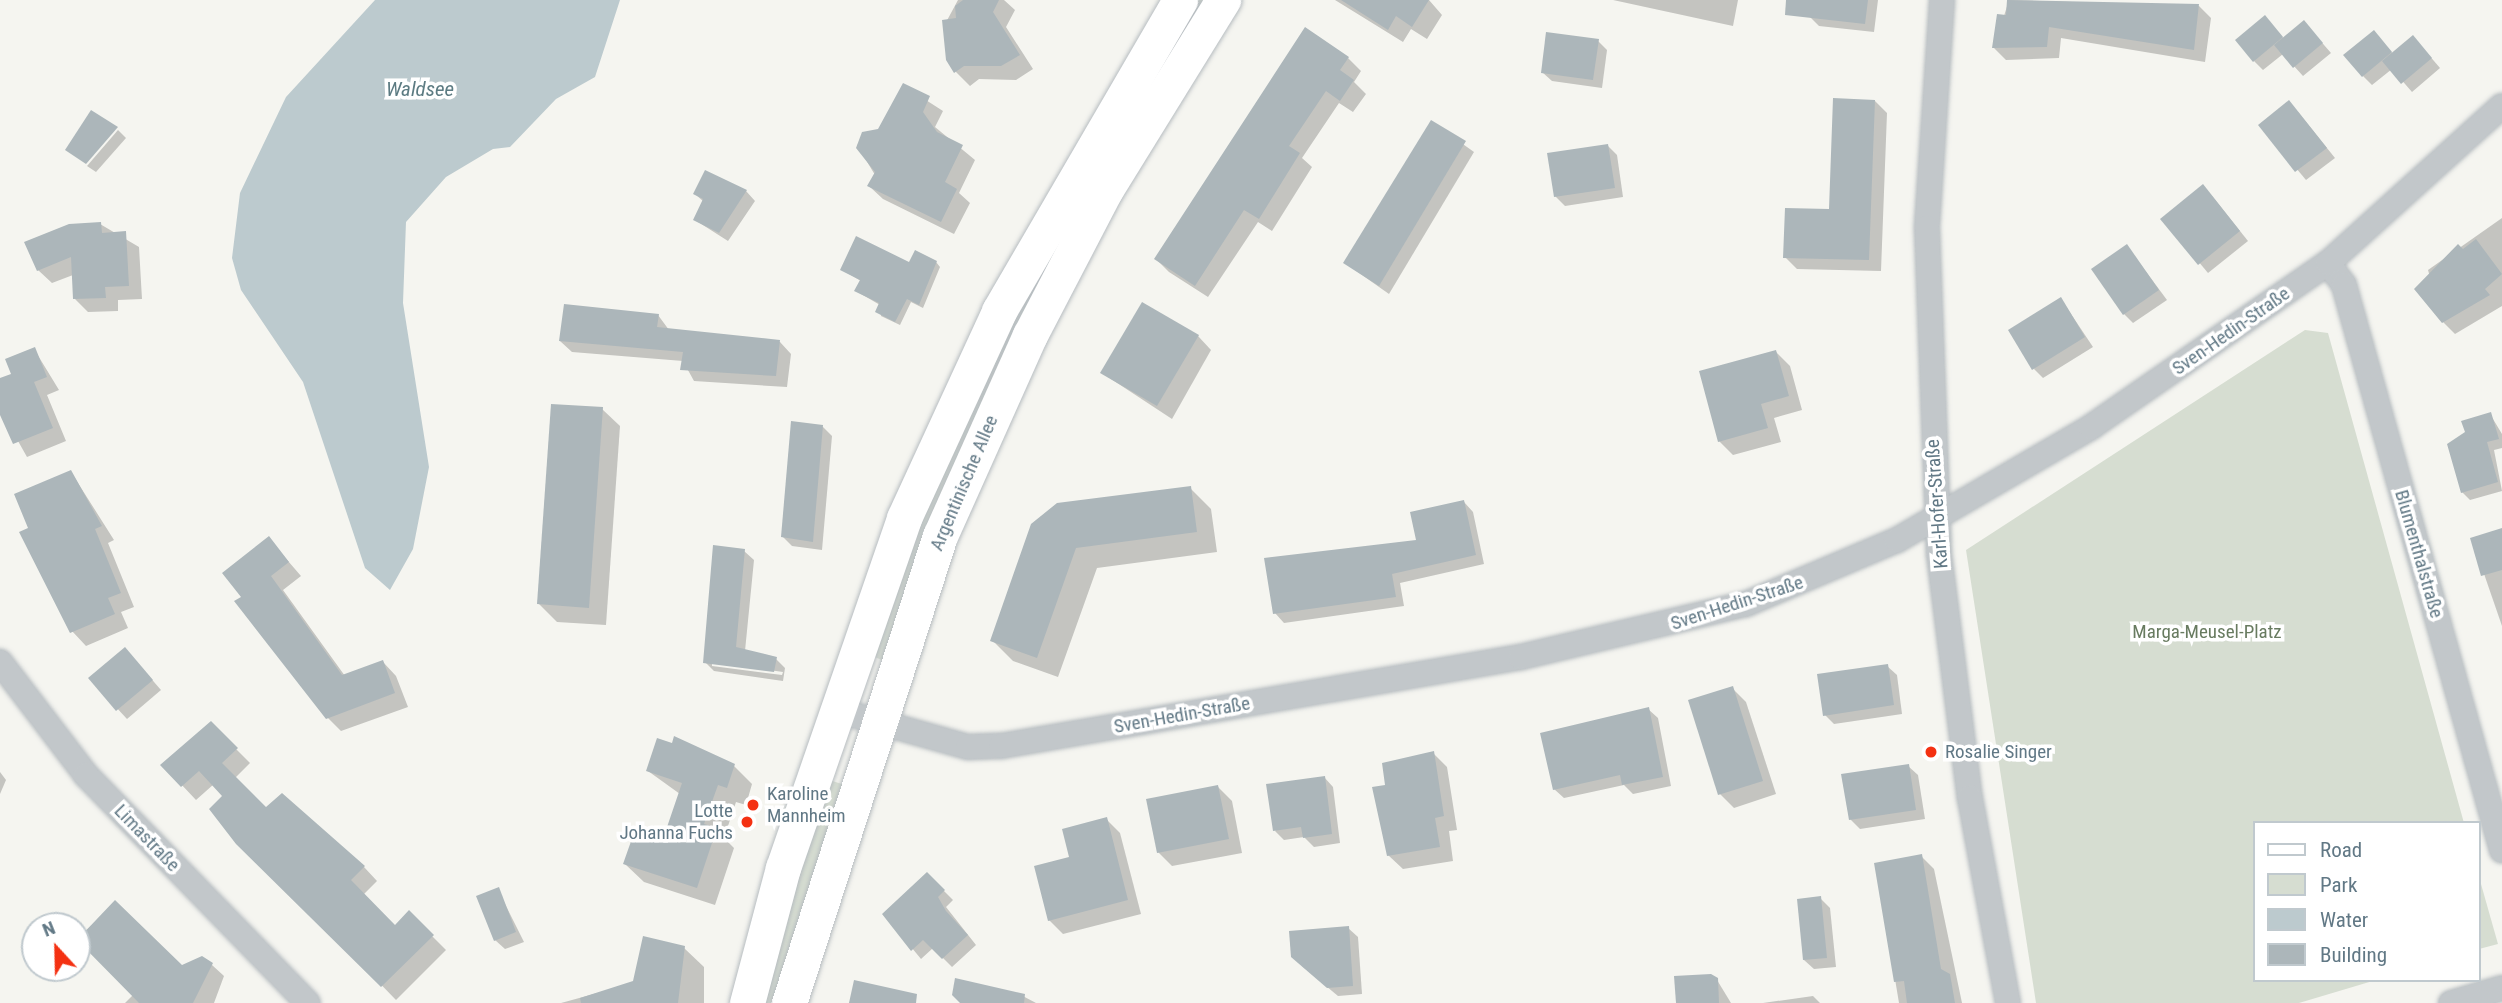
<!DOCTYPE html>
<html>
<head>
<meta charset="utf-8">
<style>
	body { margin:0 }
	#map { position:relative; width:2502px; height:1003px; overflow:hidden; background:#f5f5f0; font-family:"Roboto Condensed",sans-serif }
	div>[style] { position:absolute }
	.green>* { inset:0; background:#d6ddd1 }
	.water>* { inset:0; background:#bccace }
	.shadow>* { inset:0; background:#0003 }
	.building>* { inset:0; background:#acb6ba }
	.roads { filter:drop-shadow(0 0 2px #b6bcc0) drop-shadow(0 0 2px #b6bcc0) }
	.street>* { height:24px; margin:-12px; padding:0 12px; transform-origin:12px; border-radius:12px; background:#c2c7ca }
	.secondary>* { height:35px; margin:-17.5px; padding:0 17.5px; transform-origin:17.5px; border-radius:17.5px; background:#fff }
	.dots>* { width:19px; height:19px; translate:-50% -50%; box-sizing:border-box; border:4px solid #fff; border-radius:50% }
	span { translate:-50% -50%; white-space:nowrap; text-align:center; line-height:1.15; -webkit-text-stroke:7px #fff; paint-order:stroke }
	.street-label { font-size:19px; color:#617885 }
	.park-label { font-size:19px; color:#687b60 }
	.poi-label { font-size:19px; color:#617885 }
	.left { translate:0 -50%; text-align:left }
	.right { translate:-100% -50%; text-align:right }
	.water-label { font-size:21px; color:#5c7b82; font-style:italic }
	.legend { position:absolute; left:2253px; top:821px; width:228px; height:161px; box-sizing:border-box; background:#fff; border:2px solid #c0c9ce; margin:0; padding:9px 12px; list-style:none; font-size:21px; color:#617885 }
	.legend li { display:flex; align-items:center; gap:14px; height:35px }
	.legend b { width:35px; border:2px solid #c0c9ce }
	.north { position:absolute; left:21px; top:912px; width:70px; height:70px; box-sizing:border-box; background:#fff; border:2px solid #c0c9ce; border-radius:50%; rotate:338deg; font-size:19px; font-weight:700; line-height:28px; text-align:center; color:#617885 }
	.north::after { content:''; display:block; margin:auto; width:24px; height:32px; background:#f43112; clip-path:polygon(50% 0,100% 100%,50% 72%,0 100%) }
</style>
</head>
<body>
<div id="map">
	<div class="green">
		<div style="clip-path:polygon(1197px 0,1203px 0,998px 364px,927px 527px,884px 661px,868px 654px,918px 524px,1019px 307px)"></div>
		<div style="clip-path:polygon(2305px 330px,2328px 333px,2464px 823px,2255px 823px,2255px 980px,2376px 980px,2299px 1003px,2036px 1003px,1966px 550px)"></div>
		<div style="clip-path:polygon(826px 779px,845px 785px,775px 1003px,757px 1003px)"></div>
		<div style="clip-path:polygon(2479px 877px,2498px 944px,2479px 949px)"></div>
	</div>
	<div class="water">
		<div style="clip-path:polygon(375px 0,620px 0,595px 77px,556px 99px,510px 147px,493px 149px,446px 177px,406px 222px,403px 303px,429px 467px,413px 549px,390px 590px,365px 568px,303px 382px,241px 290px,232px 258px,240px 193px,286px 97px)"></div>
	</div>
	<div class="shadow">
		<div style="clip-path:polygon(958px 0,1004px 0,1015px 10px,1006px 27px,1033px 69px,1016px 80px,979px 79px,970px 86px,956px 72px,944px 26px)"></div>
		<div style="clip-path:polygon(1335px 0,1429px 0,1442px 15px,1427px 39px,1411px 29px,1403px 42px)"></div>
		<div style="clip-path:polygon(1613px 0,1738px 0,1733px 26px)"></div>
		<div style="clip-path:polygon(1811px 0,1878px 0,1874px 32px,1819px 26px,1810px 17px)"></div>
		<div style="clip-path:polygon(2009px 0,2199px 6px,2211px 18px,2205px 62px,2061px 38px,2059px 58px,2006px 60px,1994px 48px)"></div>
		<div style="clip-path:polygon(2304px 22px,2331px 53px,2303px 76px,2283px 54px,2263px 70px,2254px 61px,2274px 27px,2284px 39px)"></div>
		<div style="clip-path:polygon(1598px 41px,1607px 50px,1602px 88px,1552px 81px,1542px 72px)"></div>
		<div style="clip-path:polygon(2383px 42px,2393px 54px,2422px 47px,2440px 68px,2412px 92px,2392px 69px,2372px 85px,2363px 76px)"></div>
		<div style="clip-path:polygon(1348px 58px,1361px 71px,1354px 82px,1366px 94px,1353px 112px,1339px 103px,1302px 158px,1312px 167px,1272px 231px,1258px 222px,1208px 297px,1169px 272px,1156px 259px)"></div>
		<div style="clip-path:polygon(904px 86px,943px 111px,935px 127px,975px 160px,959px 193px,970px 203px,954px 234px,883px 199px,869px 186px,875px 175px,857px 145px,880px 131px)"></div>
		<div style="clip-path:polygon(1875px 101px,1887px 113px,1881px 271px,1797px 269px,1785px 257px,1831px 210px)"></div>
		<div style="clip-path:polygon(2298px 112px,2335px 158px,2306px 180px,2260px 125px)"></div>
		<div style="clip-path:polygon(1432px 122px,1474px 152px,1389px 294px,1345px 263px)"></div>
		<div style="clip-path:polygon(118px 130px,126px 138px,96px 172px,87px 166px)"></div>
		<div style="clip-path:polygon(1608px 146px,1617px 155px,1623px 197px,1565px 206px,1555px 196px)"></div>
		<div style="clip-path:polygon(746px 191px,755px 201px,728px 241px,695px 220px,704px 202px,695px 194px)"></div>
		<div style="clip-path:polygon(2212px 196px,2248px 241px,2208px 273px,2163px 219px)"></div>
		<div style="clip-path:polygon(2502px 218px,2502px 306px,2455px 334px,2443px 322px,2428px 270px)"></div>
		<div style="clip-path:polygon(100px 224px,139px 247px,142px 299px,118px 300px,118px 311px,88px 312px,75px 299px,73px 275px,52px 283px,38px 270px)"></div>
		<div style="clip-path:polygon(2127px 246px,2167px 300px,2133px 323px,2124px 314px)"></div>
		<div style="clip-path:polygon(936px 262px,940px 267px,923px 308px,911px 302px,900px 325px,881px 316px,880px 305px,856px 291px,861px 281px,842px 270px)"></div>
		<div style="clip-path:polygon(2061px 299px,2093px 347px,2043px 378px,2034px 369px)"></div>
		<div style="clip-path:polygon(658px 315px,669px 330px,780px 342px,791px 354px,787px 387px,694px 381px,683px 361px,572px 352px,560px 341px)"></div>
		<div style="clip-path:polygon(1198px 336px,1211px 350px,1172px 419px,1102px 373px)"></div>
		<div style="clip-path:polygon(34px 349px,59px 390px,47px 395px,66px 441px,27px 457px,0 409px,0 380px,14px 374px)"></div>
		<div style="clip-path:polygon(1776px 352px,1790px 366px,1802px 410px,1774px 418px,1781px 442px,1733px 455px,1719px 441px)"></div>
		<div style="clip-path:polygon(602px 409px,620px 426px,606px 625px,557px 622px,539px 604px)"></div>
		<div style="clip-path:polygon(2490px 414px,2502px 434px,2502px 448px,2494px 450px,2502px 491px,2470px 500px,2462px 492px)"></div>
		<div style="clip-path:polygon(793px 423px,823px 427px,832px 436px,822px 550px,792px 546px,783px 537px)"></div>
		<div style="clip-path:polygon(71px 472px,114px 540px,108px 543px,134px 607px,121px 612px,128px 628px,86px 646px,72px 631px,30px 529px)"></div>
		<div style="clip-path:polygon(1190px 488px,1211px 509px,1217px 552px,1097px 568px,1058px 677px,1013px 661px,992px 640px,1032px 525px)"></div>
		<div style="clip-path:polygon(1464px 502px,1473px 512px,1484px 564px,1400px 583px,1404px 606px,1284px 623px,1275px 613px,1418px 542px)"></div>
		<div style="clip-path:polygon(2502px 530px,2502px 626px,2472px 539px)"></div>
		<div style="clip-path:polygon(269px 539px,301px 576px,283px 590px,345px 676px,383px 662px,396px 676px,408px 707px,341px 731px,327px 717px,243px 597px)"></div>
		<div style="clip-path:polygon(evenodd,744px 551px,754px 560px,745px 651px,776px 659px,785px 668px,783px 681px,714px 671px,705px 662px,744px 551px,712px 662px,783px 672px,782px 675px,712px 666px,712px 662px)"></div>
		<div style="clip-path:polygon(134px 659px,161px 690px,127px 719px,90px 679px)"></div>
		<div style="clip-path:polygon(1887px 666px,1897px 675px,1902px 714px,1834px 724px,1825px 715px)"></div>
		<div style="clip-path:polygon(1732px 688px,1746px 702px,1776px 794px,1734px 808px,1720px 794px)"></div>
		<div style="clip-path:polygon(1648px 709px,1658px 718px,1671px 786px,1633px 794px,1624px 785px,1564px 798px,1554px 789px)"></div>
		<div style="clip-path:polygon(211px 724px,250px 763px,235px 778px,266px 810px,364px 867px,377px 881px,363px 895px,395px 927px,409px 913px,446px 950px,396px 1000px,211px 809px,225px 796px,214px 784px,196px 800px,163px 765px)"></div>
		<div style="clip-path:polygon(1433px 753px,1447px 767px,1457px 830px,1449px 831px,1453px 861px,1403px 869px,1388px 855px,1387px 786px)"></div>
		<div style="clip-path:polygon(734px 766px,752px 784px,746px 805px,736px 802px,724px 838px,734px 848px,715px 905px,644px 882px,625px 864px,651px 837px,667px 832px,680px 794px,648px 771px)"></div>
		<div style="clip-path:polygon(1908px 766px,1918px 775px,1925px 819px,1860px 829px,1850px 819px)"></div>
		<div style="clip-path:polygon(0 772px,6px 780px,0 794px)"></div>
		<div style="clip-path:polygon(1324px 777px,1333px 787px,1340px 843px,1314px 847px,1304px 837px,1284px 840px,1275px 831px)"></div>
		<div style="clip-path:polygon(1218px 787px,1232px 801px,1242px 853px,1172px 866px,1158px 852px)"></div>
		<div style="clip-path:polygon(1106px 819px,1120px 833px,1141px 914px,1063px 934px,1049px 920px,1071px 858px)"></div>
		<div style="clip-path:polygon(1921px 856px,1934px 869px,1962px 1003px,1899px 1003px,1876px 865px)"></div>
		<div style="clip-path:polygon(927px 874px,953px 900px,946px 907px,976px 945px,952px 967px,933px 948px,921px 959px,884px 914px)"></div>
		<div style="clip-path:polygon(498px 890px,524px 942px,505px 949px,495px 940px)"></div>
		<div style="clip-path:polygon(1820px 898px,1830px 908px,1836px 967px,1814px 969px,1804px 960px)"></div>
		<div style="clip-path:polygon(115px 903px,181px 967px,212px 965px,224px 976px,214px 1003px,125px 1003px,133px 995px,78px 938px)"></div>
		<div style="clip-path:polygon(1348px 928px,1358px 937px,1362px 994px,1338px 996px,1302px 966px)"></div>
		<div style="clip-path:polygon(684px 948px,704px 967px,704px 1003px,561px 1003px,634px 983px)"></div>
		<div style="clip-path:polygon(1717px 980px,1731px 1003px,1677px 1003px)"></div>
		<div style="clip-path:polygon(1019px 994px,1036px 1003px,962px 1003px)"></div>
		<div style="clip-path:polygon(1813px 996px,1820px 1003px,1763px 1003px)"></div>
	</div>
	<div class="building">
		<div style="clip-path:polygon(963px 0,999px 0,993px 12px,1020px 55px,1001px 66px,964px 66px,954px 73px,946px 60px,942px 20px,956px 18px,955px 6px)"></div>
		<div style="clip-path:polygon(1341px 0,1429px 0,1412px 27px,1396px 16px,1388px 30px)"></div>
		<div style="clip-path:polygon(1786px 0,1868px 0,1865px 24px,1785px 15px)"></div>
		<div style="clip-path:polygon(2007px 0,2199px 4px,2194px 50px,2049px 27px,2047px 47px,1992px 48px,1997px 14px,2006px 15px)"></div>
		<div style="clip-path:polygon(2265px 15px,2283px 37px,2253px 62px,2235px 40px)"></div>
		<div style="clip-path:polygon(2304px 20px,2323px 43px,2293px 68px,2274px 45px)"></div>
		<div style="clip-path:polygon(1305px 27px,1349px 57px,1340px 70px,1354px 80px,1340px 101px,1326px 91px,1289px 146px,1300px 153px,1259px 219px,1244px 210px,1195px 286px,1154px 259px)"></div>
		<div style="clip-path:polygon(2374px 30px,2392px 52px,2362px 77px,2343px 55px)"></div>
		<div style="clip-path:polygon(1546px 32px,1599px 39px,1593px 80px,1541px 73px)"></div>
		<div style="clip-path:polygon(2413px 35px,2432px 58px,2401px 84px,2382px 61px)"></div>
		<div style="clip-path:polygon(903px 83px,930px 96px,923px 112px,937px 132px,963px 145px,945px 182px,957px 189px,941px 222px,867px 186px,875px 172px,856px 148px,862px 132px,878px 129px)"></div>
		<div style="clip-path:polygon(1833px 98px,1875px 100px,1869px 260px,1783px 258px,1785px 208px,1829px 209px)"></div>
		<div style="clip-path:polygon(2289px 100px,2327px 148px,2295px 172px,2258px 125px)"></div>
		<div style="clip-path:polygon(91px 110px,118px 127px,86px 164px,65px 150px)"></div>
		<div style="clip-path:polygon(1431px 120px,1466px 141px,1379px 286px,1343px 263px)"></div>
		<div style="clip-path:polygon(1608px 144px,1615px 188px,1554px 197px,1547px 153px)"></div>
		<div style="clip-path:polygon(705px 170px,747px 190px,719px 233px,693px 220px,703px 199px,693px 194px)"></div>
		<div style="clip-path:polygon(2203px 184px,2240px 231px,2198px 265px,2160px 219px)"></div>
		<div style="clip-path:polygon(101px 222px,102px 233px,126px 231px,129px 286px,105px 287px,106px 298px,73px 299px,71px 257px,37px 271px,24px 242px,69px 224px)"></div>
		<div style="clip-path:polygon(856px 236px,909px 262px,915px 250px,937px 261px,919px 305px,907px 299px,895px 322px,875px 312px,879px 303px,854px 291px,860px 280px,840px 270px)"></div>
		<div style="clip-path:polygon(2476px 239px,2502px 274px,2485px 289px,2490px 295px,2442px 323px,2414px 289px,2458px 244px,2463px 249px)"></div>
		<div style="clip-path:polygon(2127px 244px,2159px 290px,2123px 315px,2091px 269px)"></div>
		<div style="clip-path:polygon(2061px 297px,2085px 337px,2032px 370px,2008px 330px)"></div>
		<div style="clip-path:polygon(1142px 302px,1199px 335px,1157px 406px,1100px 373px)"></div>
		<div style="clip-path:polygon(564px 304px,659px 314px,657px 327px,780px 340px,776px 376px,680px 370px,683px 352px,559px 341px)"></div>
		<div style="clip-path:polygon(35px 347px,47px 377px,34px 382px,53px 428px,13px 444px,0 415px,0 378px,11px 374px,5px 359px)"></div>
		<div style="clip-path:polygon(1776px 350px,1789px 396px,1761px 404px,1768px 428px,1718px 442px,1699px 371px)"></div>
		<div style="clip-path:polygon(551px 404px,603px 407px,589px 608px,537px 604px)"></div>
		<div style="clip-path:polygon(2491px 412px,2499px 439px,2487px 442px,2498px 482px,2461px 493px,2447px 444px,2465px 432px,2461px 421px)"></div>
		<div style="clip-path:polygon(791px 421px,823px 425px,813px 542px,781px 537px)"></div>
		<div style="clip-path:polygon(71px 470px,102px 526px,95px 529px,121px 593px,108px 598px,115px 614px,70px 633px,19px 532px,28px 528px,14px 494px)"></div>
		<div style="clip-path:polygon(1191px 486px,1197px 532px,1076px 548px,1037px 658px,990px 641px,1031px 524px,1057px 503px)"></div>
		<div style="clip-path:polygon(1464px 500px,1476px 555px,1392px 574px,1396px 597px,1273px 614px,1264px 558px,1416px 540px,1410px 512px)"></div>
		<div style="clip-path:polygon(2502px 528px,2502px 570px,2481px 576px,2470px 538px)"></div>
		<div style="clip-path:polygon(269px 536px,289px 562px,271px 576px,342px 675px,383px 660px,395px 693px,326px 719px,234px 601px,241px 597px,222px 573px)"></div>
		<div style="clip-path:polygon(713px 545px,745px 549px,736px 647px,777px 657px,774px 672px,703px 663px)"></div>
		<div style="clip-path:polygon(125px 647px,153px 680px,116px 711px,88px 678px)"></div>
		<div style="clip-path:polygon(1888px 664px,1894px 705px,1823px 716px,1817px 674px)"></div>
		<div style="clip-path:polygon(1733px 686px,1763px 781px,1718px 795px,1688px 700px)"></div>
		<div style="clip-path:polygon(1649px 707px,1663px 777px,1622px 785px,1620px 775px,1553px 790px,1540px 733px)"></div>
		<div style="clip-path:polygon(211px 721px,238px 748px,222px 763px,266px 807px,282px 793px,365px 866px,351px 880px,395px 925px,409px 910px,434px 935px,381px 987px,236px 844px,209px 809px,222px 796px,199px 771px,181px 787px,160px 765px)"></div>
		<div style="clip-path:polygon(674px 736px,735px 764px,727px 788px,718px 785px,704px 824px,717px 828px,697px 888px,623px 864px,635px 830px,650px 835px,653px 826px,666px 830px,682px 783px,646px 771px,657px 738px,672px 743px)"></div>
		<div style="clip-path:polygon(1434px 751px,1444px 816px,1435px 818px,1440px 847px,1387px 856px,1372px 787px,1385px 785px,1382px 763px)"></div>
		<div style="clip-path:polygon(1909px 764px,1916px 810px,1849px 820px,1841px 774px)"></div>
		<div style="clip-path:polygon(1325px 776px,1332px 834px,1303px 838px,1301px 827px,1273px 831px,1266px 784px)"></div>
		<div style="clip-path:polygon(1218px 785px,1229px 839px,1157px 853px,1146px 799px)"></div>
		<div style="clip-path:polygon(1107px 817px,1128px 900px,1048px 921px,1034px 866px,1069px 857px,1062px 829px)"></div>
		<div style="clip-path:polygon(1922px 854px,1941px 969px,1950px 974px,1955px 1003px,1907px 1003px,1904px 981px,1894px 982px,1874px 863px)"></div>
		<div style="clip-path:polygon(927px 872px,945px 890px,938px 897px,946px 911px,968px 935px,942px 959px,923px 940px,911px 951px,882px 914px)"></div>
		<div style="clip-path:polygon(499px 887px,516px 932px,494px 941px,476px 896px)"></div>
		<div style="clip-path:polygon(1821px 896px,1827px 958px,1803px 960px,1797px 899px)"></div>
		<div style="clip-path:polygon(115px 900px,182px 965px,202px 956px,213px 963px,193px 1003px,139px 1003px,77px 940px)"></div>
		<div style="clip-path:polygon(1349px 926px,1353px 986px,1327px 988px,1291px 957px,1289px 931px)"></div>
		<div style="clip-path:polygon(643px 936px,685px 946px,678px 1003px,581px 1003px,580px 998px,633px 981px)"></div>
		<div style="clip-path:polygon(1711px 974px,1718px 978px,1719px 1003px,1676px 1003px,1674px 976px)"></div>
		<div style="clip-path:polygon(955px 978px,1025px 994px,1024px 1003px,960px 1003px,952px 995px)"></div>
		<div style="clip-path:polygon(854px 980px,917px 994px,916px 1003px,849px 1003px)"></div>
	</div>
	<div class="roads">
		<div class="street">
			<div style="left:1942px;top:0;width:228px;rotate:93.8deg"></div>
			<div style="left:1927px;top:228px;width:326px;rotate:87.9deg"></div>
			<div style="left:1939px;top:554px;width:246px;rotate:82.8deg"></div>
			<div style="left:1970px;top:798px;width:208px;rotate:79.5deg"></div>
			<div style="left:2328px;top:263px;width:27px;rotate:54deg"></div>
			<div style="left:2344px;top:285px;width:587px;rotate:74.38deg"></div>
			<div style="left:0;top:662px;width:142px;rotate:52.7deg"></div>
			<div style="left:86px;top:775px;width:318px;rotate:45.8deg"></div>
			<div style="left:836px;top:710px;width:137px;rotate:15.7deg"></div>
			<div style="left:968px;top:747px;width:33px;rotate:-2deg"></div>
			<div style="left:1001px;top:746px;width:528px;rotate:-9.71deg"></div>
			<div style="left:1521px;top:657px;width:231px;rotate:-13.3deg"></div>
			<div style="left:1746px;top:604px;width:164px;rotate:-23deg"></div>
			<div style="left:1897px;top:540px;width:225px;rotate:-30.2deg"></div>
			<div style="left:2091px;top:427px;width:288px;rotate:-34.7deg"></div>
			<div style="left:2328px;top:263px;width:234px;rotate:-42.1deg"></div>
			<div style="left:2451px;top:1003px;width:53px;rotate:-16.4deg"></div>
		</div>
		<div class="secondary">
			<div style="left:747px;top:1003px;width:140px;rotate:-75.1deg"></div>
			<div style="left:783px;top:868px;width:370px;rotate:-70.9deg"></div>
			<div style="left:904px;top:518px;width:228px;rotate:-65.3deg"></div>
			<div style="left:999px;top:311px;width:360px;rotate:-59.8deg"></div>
			<div style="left:789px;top:1003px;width:491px;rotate:-72.1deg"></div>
			<div style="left:940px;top:536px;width:220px;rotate:-65.9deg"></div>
			<div style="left:1030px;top:335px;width:162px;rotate:-62.5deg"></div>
			<div style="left:1105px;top:191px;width:225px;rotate:-58.3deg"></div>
		</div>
	</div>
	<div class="dots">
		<div style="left:1931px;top:752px;background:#f43112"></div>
		<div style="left:753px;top:805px;background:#f43112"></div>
		<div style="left:747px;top:822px;background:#f43112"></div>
	</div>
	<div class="street-label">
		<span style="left:2231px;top:331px;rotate:-35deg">Sven-Hedin-Straße</span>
		<span style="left:964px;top:483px;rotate:-67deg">Argentinische Allee</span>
		<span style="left:1937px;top:504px;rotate:-94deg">Karl-Hofer-Straße</span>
		<span style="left:2419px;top:554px;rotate:74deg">Blumenthalstraße</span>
		<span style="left:1737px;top:603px;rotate:-18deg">Sven-Hedin-Straße</span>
		<span style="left:1182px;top:715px;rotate:-10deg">Sven-Hedin-Straße</span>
		<span style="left:147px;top:838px;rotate:46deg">Limastraße</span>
	</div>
	<div class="park-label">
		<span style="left:2207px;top:632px">Marga-Meusel-Platz</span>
	</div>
	<div class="poi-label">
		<span class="left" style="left:1945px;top:752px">Rosalie Singer</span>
		<span class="left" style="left:767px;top:805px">Karoline<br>Mannheim</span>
		<span class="right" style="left:733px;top:822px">Lotte<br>Johanna Fuchs</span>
	</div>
	<div class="water-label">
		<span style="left:420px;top:89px">Waldsee</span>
	</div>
	<ul class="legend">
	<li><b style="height:9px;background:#fff"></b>Road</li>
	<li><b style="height:19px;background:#d6ddd1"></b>Park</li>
	<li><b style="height:19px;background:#bccace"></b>Water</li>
	<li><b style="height:19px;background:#acb6ba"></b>Building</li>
	</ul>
	<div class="north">N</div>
</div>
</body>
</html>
